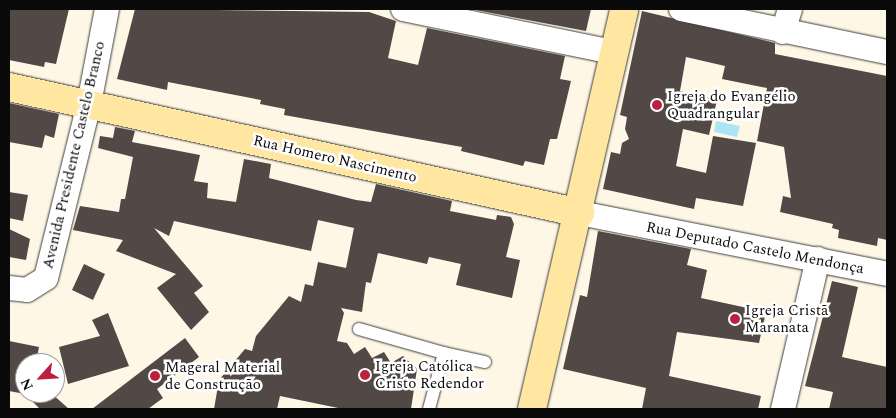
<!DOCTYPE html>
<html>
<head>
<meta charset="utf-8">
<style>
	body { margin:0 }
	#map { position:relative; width:896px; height:418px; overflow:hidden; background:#fff7e6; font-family:Spectral,serif }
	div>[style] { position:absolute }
	.water>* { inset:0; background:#aae5f7 }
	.building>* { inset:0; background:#524946 }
	.roads { filter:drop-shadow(0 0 1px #3d3d3d) drop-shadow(0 0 1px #3d3d3d) }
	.lane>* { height:12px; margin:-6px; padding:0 6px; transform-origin:6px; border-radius:6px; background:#fff }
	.street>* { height:24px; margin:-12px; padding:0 12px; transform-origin:12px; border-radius:12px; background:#fff }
	.secondary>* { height:28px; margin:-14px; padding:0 14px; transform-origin:14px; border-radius:14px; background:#ffe7a1 }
	.dots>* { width:14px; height:14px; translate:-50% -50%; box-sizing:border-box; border:2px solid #fff; border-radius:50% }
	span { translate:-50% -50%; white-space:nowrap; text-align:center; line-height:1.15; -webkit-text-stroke:5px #fff; paint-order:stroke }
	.poi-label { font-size:15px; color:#0a0a0a }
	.left { translate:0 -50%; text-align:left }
	.street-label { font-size:15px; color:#0a0a0a }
	.frame { position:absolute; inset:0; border:10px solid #0a0a0a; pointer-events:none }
	.north { position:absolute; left:15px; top:353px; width:50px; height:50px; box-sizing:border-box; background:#fff; border:1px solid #9d9d9d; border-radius:50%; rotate:244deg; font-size:14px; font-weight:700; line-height:20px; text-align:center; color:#0a0a0a }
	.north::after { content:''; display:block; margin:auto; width:18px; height:22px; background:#bb213e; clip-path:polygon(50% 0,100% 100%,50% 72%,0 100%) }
</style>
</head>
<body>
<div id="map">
	<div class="water">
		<div style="clip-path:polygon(716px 121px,740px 126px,737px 137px,714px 132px)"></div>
	</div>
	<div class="building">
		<div style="clip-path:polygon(9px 9px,69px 9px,56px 64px,45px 62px,44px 67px,9px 60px)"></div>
		<div style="clip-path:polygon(135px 9px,369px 12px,396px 21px,388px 58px,418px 65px,427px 28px,565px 56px,560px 79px,571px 81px,557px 139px,550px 139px,544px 165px,525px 161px,523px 166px,461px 151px,462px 147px,284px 115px,285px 109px,260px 104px,261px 100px,168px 82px,167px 90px,117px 79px)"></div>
		<div style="clip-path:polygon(470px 9px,591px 9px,586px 31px)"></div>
		<div style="clip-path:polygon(642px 11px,775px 43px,775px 54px,887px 76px,887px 240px,878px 238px,877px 246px,838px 238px,839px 230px,832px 228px,833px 224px,780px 212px,783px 196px,791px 198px,784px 147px,757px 141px,767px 88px,722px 79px,725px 66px,686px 57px,680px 91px,717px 100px,709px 135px,683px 129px,676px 166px,706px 173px,713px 136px,756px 143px,743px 206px,696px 198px,694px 209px,603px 189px,611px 152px,620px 154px,622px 143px,629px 139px,625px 129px,627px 117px,620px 115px)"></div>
		<div style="clip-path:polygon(9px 103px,59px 114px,54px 138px,45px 135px,42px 148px,9px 142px)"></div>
		<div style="clip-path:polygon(115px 127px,135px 131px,132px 142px,200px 155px,194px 181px,208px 183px,207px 198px,236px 202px,244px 159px,271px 164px,269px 178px,356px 200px,371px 202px,376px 184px,452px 201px,450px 211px,496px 220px,497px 215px,511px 217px,514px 224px,506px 257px,520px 260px,512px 298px,456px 285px,461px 264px,429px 257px,427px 264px,378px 253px,371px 283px,366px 282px,362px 312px,341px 308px,344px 313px,337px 341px,347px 343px,354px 354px,365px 347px,372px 358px,384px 352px,391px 363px,403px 356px,417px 369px,411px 409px,343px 409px,280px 396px,277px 409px,214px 409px,219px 380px,245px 349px,252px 351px,256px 336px,289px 296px,301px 302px,305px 284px,313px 286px,318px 262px,346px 268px,354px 228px,318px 220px,311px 251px,174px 221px,169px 236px,154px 228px,203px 286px,194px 293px,209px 312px,191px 330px,157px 288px,176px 274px,116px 251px,123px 240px,73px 230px,80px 206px,119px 212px,121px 199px,125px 199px,133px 157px,98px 148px,100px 136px,113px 138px)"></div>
		<div style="clip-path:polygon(9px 192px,28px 195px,23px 221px,9px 218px)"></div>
		<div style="clip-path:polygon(9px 229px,30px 239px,26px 260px,9px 257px)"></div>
		<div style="clip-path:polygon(598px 231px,691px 249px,687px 265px,707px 270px,701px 298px,766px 312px,759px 343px,677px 332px,669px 376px,761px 396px,758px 409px,642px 409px,646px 388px,563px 369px,580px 295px,587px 297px)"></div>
		<div style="clip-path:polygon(84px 264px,105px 274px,93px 300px,72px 290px)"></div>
		<div style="clip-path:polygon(832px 281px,858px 287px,842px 357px,887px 367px,887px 409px,829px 409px,833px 392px,805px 386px)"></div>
		<div style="clip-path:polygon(108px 313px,129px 366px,68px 384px,59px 347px,100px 336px,92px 320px)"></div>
		<div style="clip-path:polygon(185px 338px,199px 357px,157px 389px,163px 398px,148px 409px,92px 409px)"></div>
		<div style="clip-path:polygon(9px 341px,39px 347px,36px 363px,25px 363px,25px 393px,51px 393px,69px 409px,40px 409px,25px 394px,9px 391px)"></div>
	</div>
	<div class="roads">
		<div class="lane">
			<div style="left:359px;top:329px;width:88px;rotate:15.8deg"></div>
			<div style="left:444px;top:353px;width:58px;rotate:105deg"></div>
			<div style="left:444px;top:353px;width:42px;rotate:12.4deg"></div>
		</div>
		<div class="street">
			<div style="left:403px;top:9px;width:214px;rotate:11.6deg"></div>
			<div style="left:681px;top:9px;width:210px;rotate:11.8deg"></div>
			<div style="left:783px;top:32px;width:24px;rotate:-73deg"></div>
			<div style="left:580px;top:213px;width:313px;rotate:11.2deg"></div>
			<div style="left:9px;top:288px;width:18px;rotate:6deg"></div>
			<div style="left:27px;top:290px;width:22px;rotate:-32deg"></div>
			<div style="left:46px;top:278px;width:179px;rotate:-76.1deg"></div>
			<div style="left:89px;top:104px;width:97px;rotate:-79.3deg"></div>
			<div style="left:783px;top:409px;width:154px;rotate:-76.9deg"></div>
		</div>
		<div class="secondary">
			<div style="left:9px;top:87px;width:585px;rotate:12.44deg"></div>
			<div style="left:532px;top:409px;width:410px;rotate:-77deg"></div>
		</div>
	</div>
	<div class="dots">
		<div style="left:657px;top:105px;background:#bb213e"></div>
		<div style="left:735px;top:319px;background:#bb213e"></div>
		<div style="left:365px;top:375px;background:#bb213e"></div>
		<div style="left:155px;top:376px;background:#bb213e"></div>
	</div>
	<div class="poi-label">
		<span class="left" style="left:667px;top:105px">Igreja do Evangélio<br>Quadrangular</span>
		<span class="left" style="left:745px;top:319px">Igreja Cristã<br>Maranata</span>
		<span class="left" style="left:375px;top:375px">Igreja Católica<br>Cristo Redendor</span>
		<span class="left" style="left:165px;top:376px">Mageral Material<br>de Construção</span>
	</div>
	<div class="street-label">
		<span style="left:74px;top:155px;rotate:-77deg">Avenida Presidente Castelo Branco</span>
		<span style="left:335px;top:159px;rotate:13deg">Rua Homero Nascimento</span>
		<span style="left:755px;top:248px;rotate:11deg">Rua Deputado Castelo Mendonça</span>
	</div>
	<div class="frame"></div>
	<div class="north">N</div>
</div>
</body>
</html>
